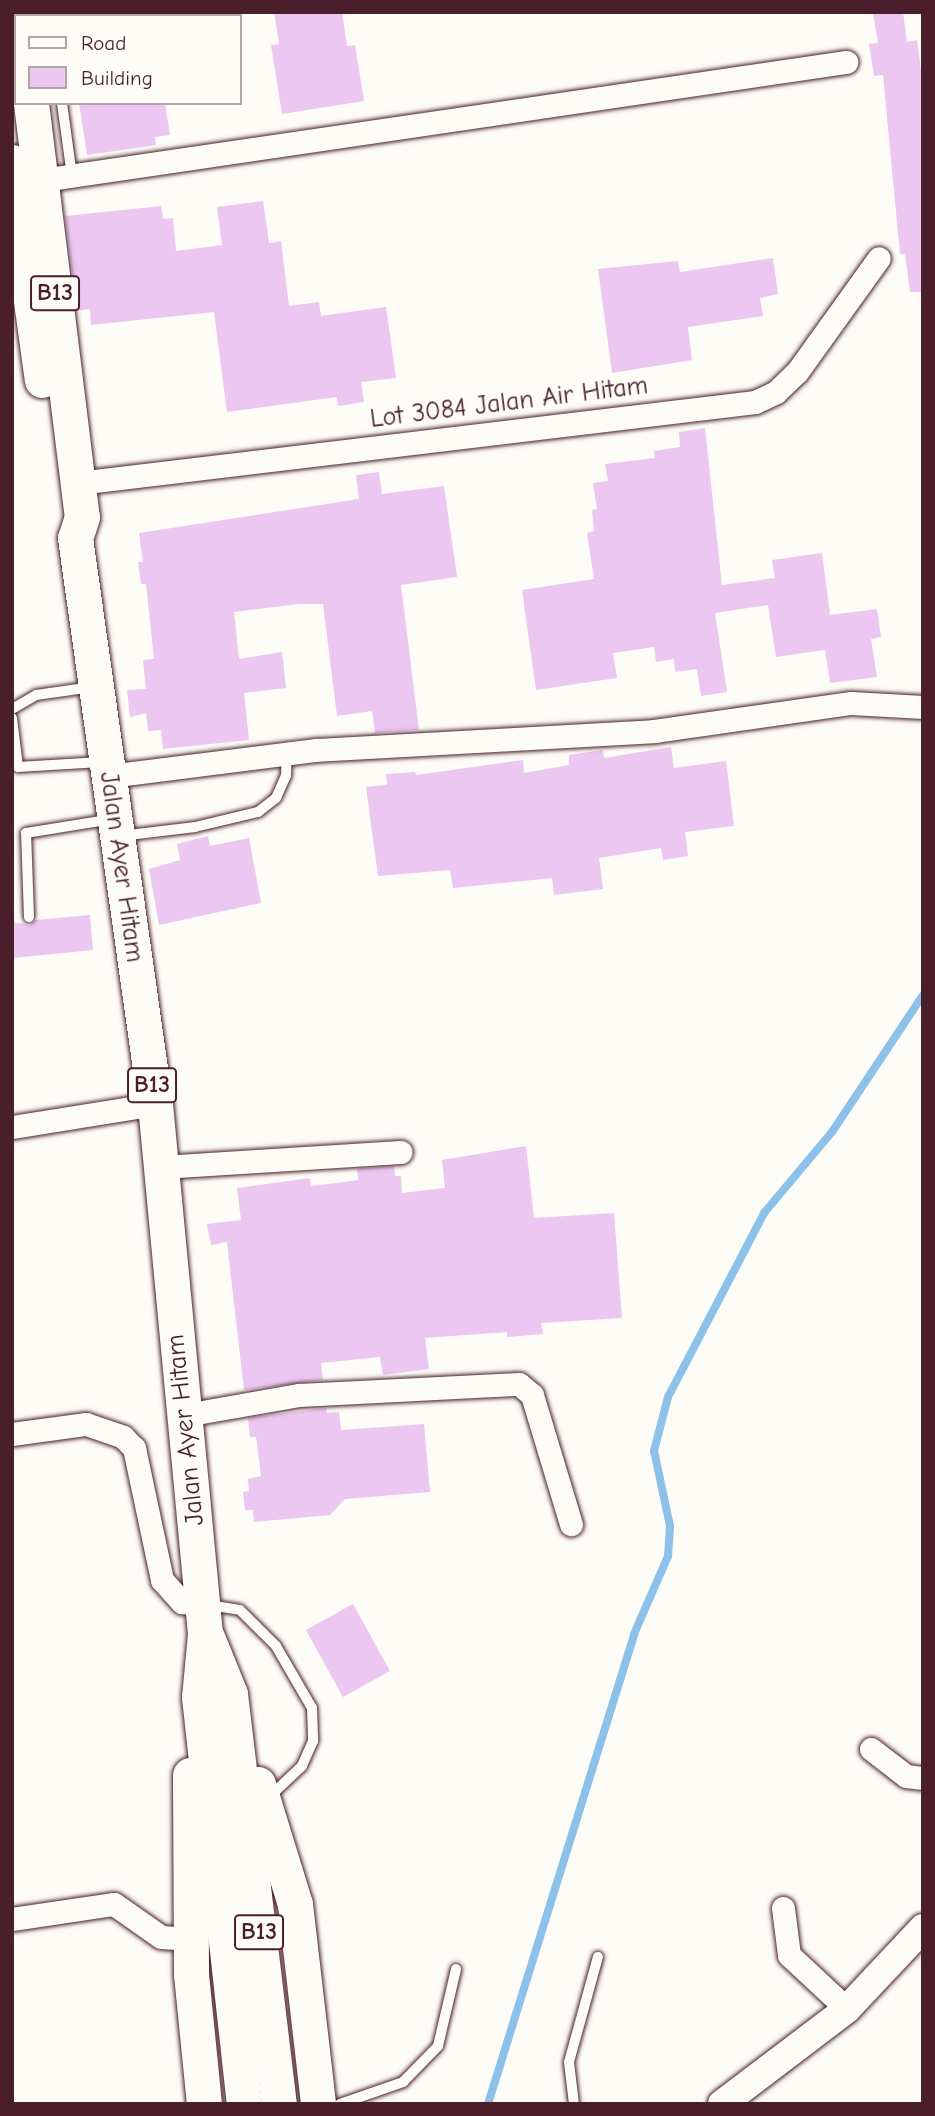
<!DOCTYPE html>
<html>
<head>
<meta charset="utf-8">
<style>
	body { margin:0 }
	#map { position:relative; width:935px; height:2116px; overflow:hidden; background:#fdfcf7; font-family:"Comic Neue",sans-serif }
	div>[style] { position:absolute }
	.stream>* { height:8px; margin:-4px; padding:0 4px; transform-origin:4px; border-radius:4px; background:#8cc1e9 }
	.building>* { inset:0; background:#ebc7f2 }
	.roads { filter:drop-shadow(0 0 2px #4a1f2b) drop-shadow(0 0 2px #4a1f2b) }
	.service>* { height:10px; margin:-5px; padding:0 5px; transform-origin:5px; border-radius:5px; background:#fdfcf7 }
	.minor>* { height:23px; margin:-11.5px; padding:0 11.5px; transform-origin:11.5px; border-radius:11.5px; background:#fdfcf7 }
	.tertiary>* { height:28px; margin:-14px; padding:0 14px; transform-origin:14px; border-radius:14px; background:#fdfcf7 }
	.primary>* { height:35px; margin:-17.5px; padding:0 17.5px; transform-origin:17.5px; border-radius:17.5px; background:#fdfcf7 }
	span { translate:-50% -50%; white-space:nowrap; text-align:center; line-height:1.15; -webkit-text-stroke:7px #fdfcf7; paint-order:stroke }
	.shield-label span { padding:2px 5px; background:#fdfcf7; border:2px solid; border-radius:5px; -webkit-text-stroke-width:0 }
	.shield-label { font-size:24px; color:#4a1f2b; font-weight:700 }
	.street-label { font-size:26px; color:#4a1f2b }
	.frame { position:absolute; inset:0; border:14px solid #4a1f2b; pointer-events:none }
	.legend { position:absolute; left:14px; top:14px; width:228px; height:91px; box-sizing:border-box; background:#fdfcf7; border:2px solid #b5a4a5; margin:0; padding:9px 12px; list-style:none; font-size:21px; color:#4a1f2b }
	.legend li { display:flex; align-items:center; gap:14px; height:35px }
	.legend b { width:35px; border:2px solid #b5a4a5 }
</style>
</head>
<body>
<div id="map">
	<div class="stream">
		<div style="left:488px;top:2104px;width:492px;rotate:-72.7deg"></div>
		<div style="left:634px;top:1634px;width:85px;rotate:-66.4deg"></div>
		<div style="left:668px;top:1556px;width:30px;rotate:-86deg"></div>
		<div style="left:670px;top:1526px;width:77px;rotate:-102deg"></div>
		<div style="left:654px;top:1451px;width:56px;rotate:-75.5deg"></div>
		<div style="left:668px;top:1397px;width:208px;rotate:-62.4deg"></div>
		<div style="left:764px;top:1213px;width:106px;rotate:-50deg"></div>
		<div style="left:832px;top:1132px;width:164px;rotate:-56.4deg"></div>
	</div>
	<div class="building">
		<div style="clip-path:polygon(274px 12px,342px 12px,347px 46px,355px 45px,364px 101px,282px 114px,271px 45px,279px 44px)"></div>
		<div style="clip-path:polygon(873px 12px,903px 12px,907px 42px,917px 40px,923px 87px,923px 292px,910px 292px,905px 254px,900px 254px,883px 75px,874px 76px,869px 44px,878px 43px)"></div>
		<div style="clip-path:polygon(79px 103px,165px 103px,170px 135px,155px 137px,156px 145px,87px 155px)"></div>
		<div style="clip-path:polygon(263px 201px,269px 243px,281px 241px,289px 306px,319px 302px,321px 316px,386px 307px,396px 378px,361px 382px,364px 402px,338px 406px,337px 397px,227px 412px,214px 312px,91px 325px,90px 309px,77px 311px,65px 216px,161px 206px,163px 219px,173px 218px,176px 251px,222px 245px,217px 207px)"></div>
		<div style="clip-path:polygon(773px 258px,778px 294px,760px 298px,763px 316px,688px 327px,692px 360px,612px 373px,598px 269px,678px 261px,680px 272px)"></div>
		<div style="clip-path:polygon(705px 428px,722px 585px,775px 578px,772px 560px,822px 553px,830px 615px,877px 609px,881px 637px,871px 639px,877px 677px,830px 683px,825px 650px,776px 657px,768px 605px,715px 613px,727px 692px,701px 696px,697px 669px,675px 672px,674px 659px,656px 662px,654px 647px,613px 653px,617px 678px,536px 690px,522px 590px,594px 579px,587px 533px,594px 531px,592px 510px,597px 509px,593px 483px,608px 481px,605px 464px,655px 458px,654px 451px,680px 447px,679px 432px)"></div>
		<div style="clip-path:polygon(379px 472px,382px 494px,444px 486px,457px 577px,401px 585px,419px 730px,375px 733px,372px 711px,337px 716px,323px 604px,299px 604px,234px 612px,239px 659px,282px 652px,286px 688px,244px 693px,249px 740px,163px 749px,161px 730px,148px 731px,146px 713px,130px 717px,127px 690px,146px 689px,143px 660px,154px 659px,146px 584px,141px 584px,138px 562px,143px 562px,139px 533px,359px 499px,356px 475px)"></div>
		<div style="clip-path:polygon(671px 747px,674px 768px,726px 761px,734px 826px,685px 832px,688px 856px,663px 860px,661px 848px,599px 858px,603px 889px,554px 895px,552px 878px,453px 888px,450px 870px,378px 876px,366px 787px,387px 785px,386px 774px,415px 772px,416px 775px,523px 760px,524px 773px,569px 765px,569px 755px,603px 750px,604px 758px)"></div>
		<div style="clip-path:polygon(208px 836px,210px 846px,249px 838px,261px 903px,159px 925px,149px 869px,180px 860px,177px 844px)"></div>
		<div style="clip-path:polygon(90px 915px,93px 950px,12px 958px,12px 922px,30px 925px,36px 920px)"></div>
		<div style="clip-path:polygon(526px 1146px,534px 1218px,614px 1213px,622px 1318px,541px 1323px,543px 1334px,507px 1337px,507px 1332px,425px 1338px,429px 1369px,383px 1375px,380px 1357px,321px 1363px,323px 1380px,244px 1390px,227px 1242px,211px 1245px,207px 1224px,241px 1220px,237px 1188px,310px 1178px,311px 1186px,337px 1183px,358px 1180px,357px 1169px,394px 1166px,395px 1176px,401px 1176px,402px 1193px,445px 1188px,442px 1160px)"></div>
		<div style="clip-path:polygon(326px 1408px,327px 1413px,339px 1412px,341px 1430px,424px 1424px,430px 1492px,345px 1499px,330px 1515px,254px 1522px,253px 1510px,245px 1510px,243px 1492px,249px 1491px,248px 1479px,261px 1476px,256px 1437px,250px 1437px,248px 1418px)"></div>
		<div style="clip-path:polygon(353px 1604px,390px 1671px,343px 1697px,306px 1630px)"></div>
	</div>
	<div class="roads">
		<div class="service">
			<div style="left:62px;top:103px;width:74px;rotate:82.2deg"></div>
			<div style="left:12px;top:709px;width:28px;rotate:-30deg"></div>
			<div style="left:36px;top:695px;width:57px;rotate:-8.1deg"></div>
			<div style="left:12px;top:718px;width:49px;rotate:83deg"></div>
			<div style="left:18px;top:767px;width:83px;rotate:-3.4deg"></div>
			<div style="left:120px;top:836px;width:76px;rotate:-6.8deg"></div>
			<div style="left:195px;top:827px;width:65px;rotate:-13.4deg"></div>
			<div style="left:258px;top:812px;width:23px;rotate:-38deg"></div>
			<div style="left:276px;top:798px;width:24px;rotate:-66deg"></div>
			<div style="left:286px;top:776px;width:23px;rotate:-88deg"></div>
			<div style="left:29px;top:917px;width:84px;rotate:-92deg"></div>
			<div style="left:26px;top:833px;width:87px;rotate:-9.2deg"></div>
			<div style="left:209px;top:1605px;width:31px;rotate:9deg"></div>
			<div style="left:240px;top:1610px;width:51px;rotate:45deg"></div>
			<div style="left:276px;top:1646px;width:72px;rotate:59.9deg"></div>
			<div style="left:312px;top:1708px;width:33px;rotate:88deg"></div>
			<div style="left:313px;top:1741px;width:27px;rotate:114deg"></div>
			<div style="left:302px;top:1766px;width:45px;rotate:136.8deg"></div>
			<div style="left:340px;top:2104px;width:67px;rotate:-19.2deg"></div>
			<div style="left:403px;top:2082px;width:50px;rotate:-45.8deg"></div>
			<div style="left:438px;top:2046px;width:79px;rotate:-76.8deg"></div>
			<div style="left:574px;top:2104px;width:42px;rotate:-96.8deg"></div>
			<div style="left:569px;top:2062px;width:109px;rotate:-74.6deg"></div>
		</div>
		<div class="minor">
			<div style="left:42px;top:180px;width:813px;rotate:-8.35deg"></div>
			<div style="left:78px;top:483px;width:682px;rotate:-6.82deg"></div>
			<div style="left:755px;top:402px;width:23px;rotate:-25deg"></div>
			<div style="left:776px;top:392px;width:29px;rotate:-44deg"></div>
			<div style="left:797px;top:372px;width:140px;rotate:-54.3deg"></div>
			<div style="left:109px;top:776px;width:209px;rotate:-7.2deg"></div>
			<div style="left:316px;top:750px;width:339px;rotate:-3.2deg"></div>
			<div style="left:654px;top:731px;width:199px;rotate:-8.1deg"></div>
			<div style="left:851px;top:703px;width:72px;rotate:3.2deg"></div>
			<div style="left:12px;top:1127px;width:145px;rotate:-9.1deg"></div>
			<div style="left:161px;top:1167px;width:240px;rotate:-3.6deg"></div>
			<div style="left:185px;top:1415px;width:116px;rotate:-10deg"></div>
			<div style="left:299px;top:1395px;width:220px;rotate:-2.9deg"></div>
			<div style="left:519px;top:1384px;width:17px;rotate:40deg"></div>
			<div style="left:532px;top:1395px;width:135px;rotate:73.2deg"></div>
			<div style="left:12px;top:1434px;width:75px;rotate:-7.7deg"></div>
			<div style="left:86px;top:1424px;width:39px;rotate:19deg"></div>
			<div style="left:123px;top:1437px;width:16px;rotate:45deg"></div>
			<div style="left:134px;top:1448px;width:135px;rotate:78deg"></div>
			<div style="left:162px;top:1580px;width:30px;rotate:48deg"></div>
			<div style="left:182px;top:1602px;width:21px;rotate:5deg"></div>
			<div style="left:871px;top:1749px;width:44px;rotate:37.6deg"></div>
			<div style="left:906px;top:1776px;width:17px;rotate:7deg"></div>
			<div style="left:783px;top:1908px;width:47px;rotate:82.7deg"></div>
			<div style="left:789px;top:1955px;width:79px;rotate:43deg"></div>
			<div style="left:12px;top:1919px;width:103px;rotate:-8.4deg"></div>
			<div style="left:114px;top:1904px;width:57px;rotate:35.1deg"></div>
			<div style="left:161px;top:1937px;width:30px;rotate:4deg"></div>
		</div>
		<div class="tertiary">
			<div style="left:722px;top:2104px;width:157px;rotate:-37.2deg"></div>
			<div style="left:847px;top:2009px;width:111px;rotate:-46.8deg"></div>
		</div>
		<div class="primary">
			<div style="left:19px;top:12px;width:4px;rotate:76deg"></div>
			<div style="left:31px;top:103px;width:417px;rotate:83deg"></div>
			<div style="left:82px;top:517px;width:22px;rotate:108deg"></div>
			<div style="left:75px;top:538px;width:572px;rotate:81.95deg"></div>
			<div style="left:155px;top:1104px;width:532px;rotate:84.61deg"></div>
			<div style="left:205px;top:1634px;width:63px;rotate:95.4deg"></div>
			<div style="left:199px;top:1697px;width:409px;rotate:83.7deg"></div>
			<div style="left:12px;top:162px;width:220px;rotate:82.2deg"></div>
			<div style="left:207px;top:1637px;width:61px;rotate:68deg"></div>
			<div style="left:230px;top:1694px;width:413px;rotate:83.2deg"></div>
			<div style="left:190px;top:1775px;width:199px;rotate:89.7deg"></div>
			<div style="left:191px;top:1974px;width:131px;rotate:84.3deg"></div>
			<div style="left:258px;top:1784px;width:126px;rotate:72.9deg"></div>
			<div style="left:295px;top:1904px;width:201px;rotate:83.4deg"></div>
		</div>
	</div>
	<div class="shield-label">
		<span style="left:55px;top:293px">B13</span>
		<span style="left:152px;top:1085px">B13</span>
		<span style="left:259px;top:1932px">B13</span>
	</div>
	<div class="street-label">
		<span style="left:509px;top:403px;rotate:-7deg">Lot 3084 Jalan Air Hitam</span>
		<span style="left:121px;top:867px;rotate:82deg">Jalan Ayer Hitam</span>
		<span style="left:186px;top:1430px;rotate:-96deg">Jalan Ayer Hitam</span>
	</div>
	<div class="frame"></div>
	<ul class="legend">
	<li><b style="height:9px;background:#fdfcf7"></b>Road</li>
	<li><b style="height:19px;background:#ebc7f2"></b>Building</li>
	</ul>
</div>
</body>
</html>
